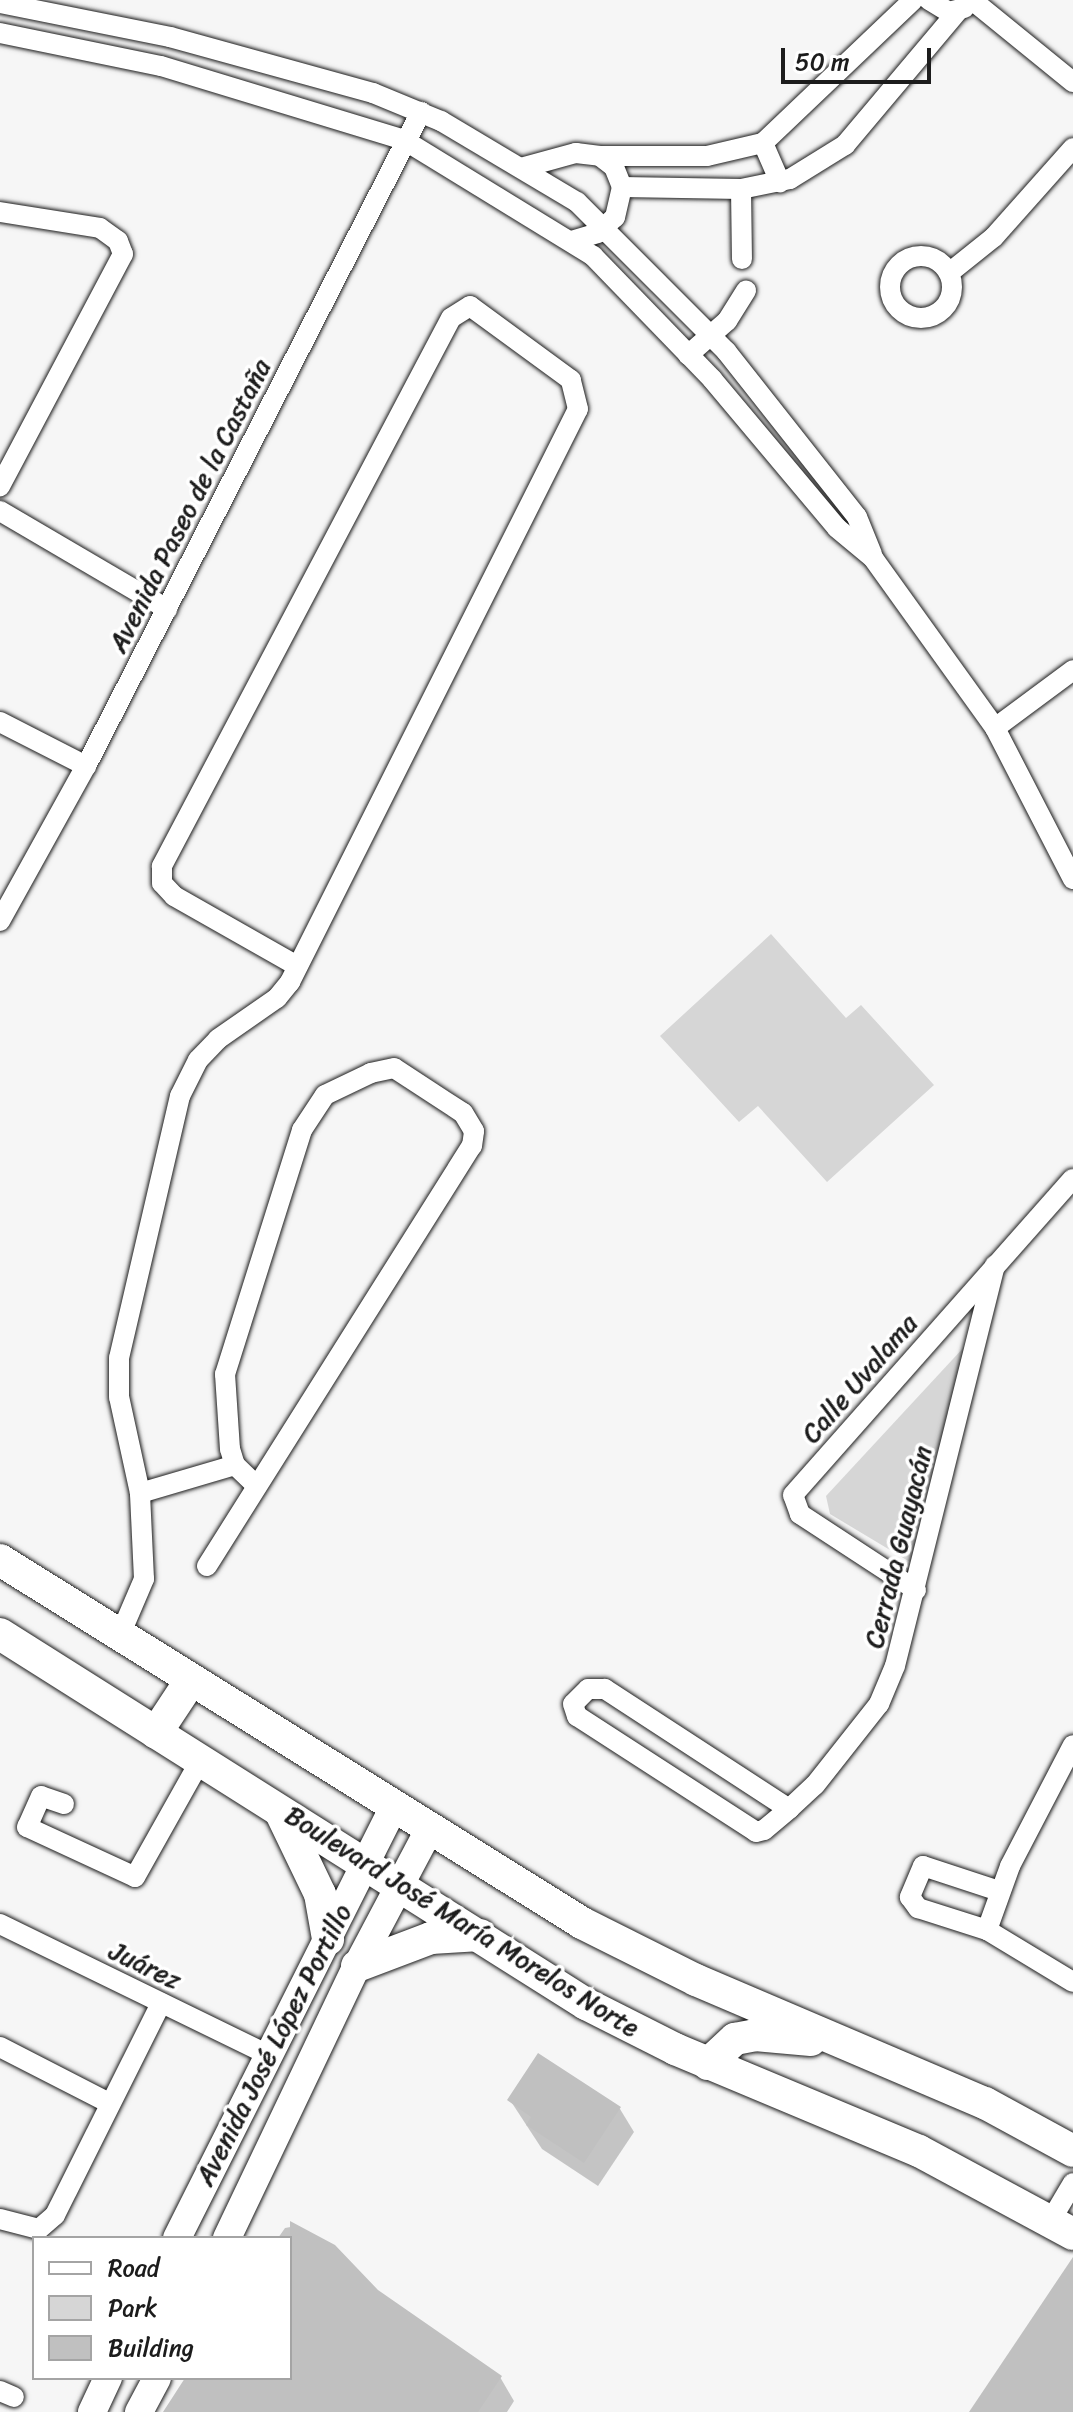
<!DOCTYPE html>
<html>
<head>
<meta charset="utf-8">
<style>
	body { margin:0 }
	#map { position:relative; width:1073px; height:2412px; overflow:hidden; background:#f6f6f6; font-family:Sriracha,sans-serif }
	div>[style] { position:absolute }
	.green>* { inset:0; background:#d6d6d6 }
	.shadow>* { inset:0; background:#0003 }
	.building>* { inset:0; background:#c0c0c0 }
	.roads { filter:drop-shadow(0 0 2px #1c1c1c) drop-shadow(0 0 2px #1c1c1c) }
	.street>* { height:20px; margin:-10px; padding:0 10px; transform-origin:10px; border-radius:10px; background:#fff }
	.street>.ring { margin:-10px; padding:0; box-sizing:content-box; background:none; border:20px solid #fff; border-radius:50% }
	.secondary>* { height:28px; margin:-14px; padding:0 14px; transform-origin:14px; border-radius:14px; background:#fff }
	.primary>* { height:32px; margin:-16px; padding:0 16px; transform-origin:16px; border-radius:16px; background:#fff }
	span { translate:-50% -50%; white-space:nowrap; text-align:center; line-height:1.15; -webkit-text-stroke:7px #fff; paint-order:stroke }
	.street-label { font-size:26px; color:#1c1c1c }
	.legend { position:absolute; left:32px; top:2236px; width:260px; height:144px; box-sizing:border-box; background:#fff; border:2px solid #a4a4a4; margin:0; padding:10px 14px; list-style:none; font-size:24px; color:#1c1c1c }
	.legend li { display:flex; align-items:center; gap:16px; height:40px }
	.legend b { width:40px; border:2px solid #a4a4a4 }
	.scale { position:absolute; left:781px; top:48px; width:150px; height:36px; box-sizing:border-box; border:4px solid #1c1c1c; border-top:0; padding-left:10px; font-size:24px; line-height:28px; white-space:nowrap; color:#1c1c1c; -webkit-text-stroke:6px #fff; paint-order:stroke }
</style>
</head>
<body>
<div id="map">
	<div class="green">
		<div style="clip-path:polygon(771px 934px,846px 1018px,861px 1005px,934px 1085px,827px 1182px,758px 1106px,739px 1122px,660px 1036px)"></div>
		<div style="clip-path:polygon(965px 1346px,918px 1555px,910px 1562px,830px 1514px,826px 1496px)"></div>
	</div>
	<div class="shadow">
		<div style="clip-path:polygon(510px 2100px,620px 2109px,634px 2132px,598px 2186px,542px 2149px)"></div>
		<div style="clip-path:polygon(296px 2226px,376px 2292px,500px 2377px,514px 2401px,507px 2412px,165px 2412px,187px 2378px,290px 2378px,290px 2238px,278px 2238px,285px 2228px)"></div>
	</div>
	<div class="building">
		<div style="clip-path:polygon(538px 2053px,621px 2107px,584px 2163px,526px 2125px,531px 2117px,507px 2100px)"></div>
		<div style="clip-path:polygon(290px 2221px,335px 2245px,378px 2290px,502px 2376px,478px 2412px,163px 2412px,185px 2378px,290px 2378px)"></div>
		<div style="clip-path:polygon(1073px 2257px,1073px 2412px,969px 2412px)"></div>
	</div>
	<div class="roads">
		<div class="street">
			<div style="left:929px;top:0;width:23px;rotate:31deg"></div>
			<div style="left:949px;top:12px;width:16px;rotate:-15deg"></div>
			<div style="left:972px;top:0;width:130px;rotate:39.1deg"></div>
			<div style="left:0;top:3px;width:173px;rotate:11.3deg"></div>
			<div style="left:170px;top:37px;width:211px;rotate:15.4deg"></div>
			<div style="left:373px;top:93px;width:74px;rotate:22.4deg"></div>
			<div style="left:441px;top:121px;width:158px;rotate:30.8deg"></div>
			<div style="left:577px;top:202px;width:211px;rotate:45deg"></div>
			<div style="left:726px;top:351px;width:211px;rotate:51.7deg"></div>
			<div style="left:857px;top:517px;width:40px;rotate:68deg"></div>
			<div style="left:0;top:33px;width:164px;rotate:11.6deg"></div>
			<div style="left:161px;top:66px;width:254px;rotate:16.9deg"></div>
			<div style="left:404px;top:140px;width:222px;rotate:31.5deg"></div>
			<div style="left:593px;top:256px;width:171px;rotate:45.9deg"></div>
			<div style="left:712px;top:379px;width:194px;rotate:50deg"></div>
			<div style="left:837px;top:528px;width:47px;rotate:39.8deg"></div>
			<div style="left:873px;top:558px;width:209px;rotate:54.3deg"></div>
			<div style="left:995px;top:728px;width:170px;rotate:62.7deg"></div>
			<div style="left:763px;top:143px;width:43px;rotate:66.4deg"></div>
			<div style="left:600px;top:156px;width:107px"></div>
			<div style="left:707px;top:156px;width:57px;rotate:-13.1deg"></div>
			<div style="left:763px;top:143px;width:207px;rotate:-43.6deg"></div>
			<div style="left:521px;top:168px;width:57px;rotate:-15.3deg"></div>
			<div style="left:576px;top:153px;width:24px;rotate:7deg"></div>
			<div style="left:600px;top:156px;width:18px;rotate:38deg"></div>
			<div style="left:614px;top:167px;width:22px;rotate:68deg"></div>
			<div style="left:622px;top:187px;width:31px;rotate:103deg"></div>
			<div style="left:615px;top:217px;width:23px;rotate:137deg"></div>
			<div style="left:598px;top:233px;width:28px;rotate:163deg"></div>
			<div style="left:622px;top:187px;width:119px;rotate:1deg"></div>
			<div style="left:741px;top:189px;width:50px;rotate:-11.5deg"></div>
			<div style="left:790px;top:179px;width:65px;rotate:-31.7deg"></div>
			<div style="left:845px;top:145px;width:175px;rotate:-49.9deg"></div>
			<div style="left:741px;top:189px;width:70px;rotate:89.2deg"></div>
			<div style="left:0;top:212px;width:101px;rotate:9.1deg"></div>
			<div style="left:100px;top:228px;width:22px;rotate:36deg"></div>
			<div style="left:118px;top:241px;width:14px;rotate:69deg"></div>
			<div style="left:123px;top:254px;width:263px;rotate:117.9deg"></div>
			<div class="ring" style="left:890px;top:256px;width:42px;height:42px"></div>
			<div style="left:949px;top:273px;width:58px;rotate:-38.7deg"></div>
			<div style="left:994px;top:237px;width:119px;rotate:-48.4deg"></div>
			<div style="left:688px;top:355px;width:52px;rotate:-41.1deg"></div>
			<div style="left:727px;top:321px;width:36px;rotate:-58deg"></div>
			<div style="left:0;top:511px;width:194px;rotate:30.4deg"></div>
			<div style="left:0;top:722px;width:97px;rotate:27.1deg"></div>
			<div style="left:995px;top:728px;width:97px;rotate:-36.6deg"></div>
			<div style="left:0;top:921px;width:177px;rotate:-61deg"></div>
			<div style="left:86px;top:766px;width:735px;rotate:-62.88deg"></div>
			<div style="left:140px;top:1493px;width:99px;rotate:-16.4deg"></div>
			<div style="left:207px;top:1566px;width:497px;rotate:-57.8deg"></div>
			<div style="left:472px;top:1146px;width:15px;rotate:-82deg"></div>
			<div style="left:474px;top:1131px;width:21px;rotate:-121deg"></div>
			<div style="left:463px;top:1113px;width:82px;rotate:-146.9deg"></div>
			<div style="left:394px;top:1068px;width:24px;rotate:168deg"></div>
			<div style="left:371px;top:1073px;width:51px;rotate:154.4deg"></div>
			<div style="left:325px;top:1095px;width:42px;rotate:123.3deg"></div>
			<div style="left:302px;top:1130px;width:256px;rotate:107.5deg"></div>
			<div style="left:225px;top:1374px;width:75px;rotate:86.2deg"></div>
			<div style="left:230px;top:1449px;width:17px;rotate:73deg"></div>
			<div style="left:235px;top:1465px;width:29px;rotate:44deg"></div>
			<div style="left:916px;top:1590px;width:139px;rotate:-146.8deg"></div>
			<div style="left:800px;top:1514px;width:20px;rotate:-110deg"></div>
			<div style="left:793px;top:1495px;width:422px;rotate:-48.5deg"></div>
			<div style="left:120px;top:1635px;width:61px;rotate:-66.8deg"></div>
			<div style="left:144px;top:1579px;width:86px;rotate:-92.7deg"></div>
			<div style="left:140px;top:1493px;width:98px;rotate:-102.3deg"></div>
			<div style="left:119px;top:1397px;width:39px;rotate:-90deg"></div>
			<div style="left:119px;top:1358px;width:269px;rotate:-76.9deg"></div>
			<div style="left:180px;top:1096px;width:40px;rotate:-63.4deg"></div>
			<div style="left:198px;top:1060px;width:29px;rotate:-46deg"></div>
			<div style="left:218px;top:1039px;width:72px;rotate:-34.8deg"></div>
			<div style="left:277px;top:998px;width:21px;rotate:-51deg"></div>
			<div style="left:290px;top:982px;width:641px;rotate:-63.32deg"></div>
			<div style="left:578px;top:409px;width:30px;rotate:-104deg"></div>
			<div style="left:571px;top:380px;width:125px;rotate:-143.8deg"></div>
			<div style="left:470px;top:306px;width:22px;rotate:148deg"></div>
			<div style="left:451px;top:318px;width:620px;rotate:117.81deg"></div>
			<div style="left:162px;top:866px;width:17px;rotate:90deg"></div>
			<div style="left:162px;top:883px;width:18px;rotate:47deg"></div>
			<div style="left:174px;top:896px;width:142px;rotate:29.6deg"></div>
			<div style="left:64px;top:1804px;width:24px;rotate:-161deg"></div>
			<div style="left:41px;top:1796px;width:34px;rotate:114deg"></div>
			<div style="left:27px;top:1827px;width:119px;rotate:24.8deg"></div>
			<div style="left:135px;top:1877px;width:133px;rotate:-60.7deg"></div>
			<div style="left:789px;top:1809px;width:220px;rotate:-146.9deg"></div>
			<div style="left:605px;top:1689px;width:17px;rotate:180deg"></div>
			<div style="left:588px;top:1689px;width:21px;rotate:135deg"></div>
			<div style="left:573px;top:1704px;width:13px;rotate:72deg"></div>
			<div style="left:577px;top:1716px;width:213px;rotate:32.9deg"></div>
			<div style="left:756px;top:1832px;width:8px;rotate:-14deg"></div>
			<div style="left:764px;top:1830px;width:33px;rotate:-40deg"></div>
			<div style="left:789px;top:1809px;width:35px;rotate:-43deg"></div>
			<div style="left:815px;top:1785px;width:103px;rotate:-51.7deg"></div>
			<div style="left:879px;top:1704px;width:41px;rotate:-67.2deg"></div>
			<div style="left:895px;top:1666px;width:413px;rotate:-76deg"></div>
			<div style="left:999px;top:1891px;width:80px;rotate:-161.8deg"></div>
			<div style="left:923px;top:1866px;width:34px;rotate:113deg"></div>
			<div style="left:910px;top:1897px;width:14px;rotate:54deg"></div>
			<div style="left:918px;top:1908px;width:72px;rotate:17.7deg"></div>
			<div style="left:987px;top:1930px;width:100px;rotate:31.2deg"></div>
			<div style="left:0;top:1924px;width:298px;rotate:26deg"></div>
			<div style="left:987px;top:1930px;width:68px;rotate:-70.2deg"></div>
			<div style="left:1010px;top:1866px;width:136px;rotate:-62.5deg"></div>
			<div style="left:0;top:2047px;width:123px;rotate:27.2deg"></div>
			<div style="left:0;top:2219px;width:40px;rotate:14.4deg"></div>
			<div style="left:39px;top:2229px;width:21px;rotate:-41deg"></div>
			<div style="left:55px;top:2215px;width:237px;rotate:-63.4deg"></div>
			<div style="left:1051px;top:2220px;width:43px;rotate:-59.3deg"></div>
			<div style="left:0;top:2391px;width:15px;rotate:23deg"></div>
		</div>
		<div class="secondary">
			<div style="left:177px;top:2238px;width:481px;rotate:-63.3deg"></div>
			<div style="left:227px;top:2238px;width:301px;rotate:-64.5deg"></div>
			<div style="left:357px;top:1966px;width:154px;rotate:-62.1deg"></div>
			<div style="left:92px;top:2412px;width:38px;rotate:-65deg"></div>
			<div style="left:139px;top:2412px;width:38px;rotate:-62deg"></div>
		</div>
		<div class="primary">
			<div style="left:0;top:1560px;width:686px;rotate:31.95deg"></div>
			<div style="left:582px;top:1923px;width:127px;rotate:26.6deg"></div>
			<div style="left:696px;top:1980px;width:314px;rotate:23.1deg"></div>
			<div style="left:985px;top:2103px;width:100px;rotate:28.6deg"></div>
			<div style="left:0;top:1634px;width:693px;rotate:32.27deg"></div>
			<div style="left:586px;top:2004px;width:100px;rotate:26.8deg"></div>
			<div style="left:675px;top:2049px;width:264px;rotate:22.7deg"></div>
			<div style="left:919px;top:2151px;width:175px;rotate:28.3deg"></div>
			<div style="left:156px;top:1733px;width:64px;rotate:-56.6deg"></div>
			<div style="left:281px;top:1813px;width:90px;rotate:64.3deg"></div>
			<div style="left:320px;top:1894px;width:46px;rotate:79.9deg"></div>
			<div style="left:357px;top:1966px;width:79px;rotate:-20.7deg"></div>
			<div style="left:431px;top:1938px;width:49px;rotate:-3.5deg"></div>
			<div style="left:708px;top:2064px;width:37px;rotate:-43deg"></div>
			<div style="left:735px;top:2039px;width:20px;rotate:-11deg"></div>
			<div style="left:755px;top:2035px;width:56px;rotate:5.1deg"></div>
		</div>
	</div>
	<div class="street-label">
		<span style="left:190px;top:506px;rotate:-63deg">Avenida Paseo de la Castaña</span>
		<span style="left:860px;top:1379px;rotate:-49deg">Calle Uvalama</span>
		<span style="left:899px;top:1547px;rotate:-76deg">Cerrada Guayacán</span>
		<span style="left:462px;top:1922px;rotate:32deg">Boulevard José María Morelos Norte</span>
		<span style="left:145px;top:1966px;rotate:26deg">Juárez</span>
		<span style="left:274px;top:2045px;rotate:-63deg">Avenida José López Portillo</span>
	</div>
	<ul class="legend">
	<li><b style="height:10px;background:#fff"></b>Road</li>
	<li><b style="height:22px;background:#d6d6d6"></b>Park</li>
	<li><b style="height:22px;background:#c0c0c0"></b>Building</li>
	</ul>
	<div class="scale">50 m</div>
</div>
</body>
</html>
